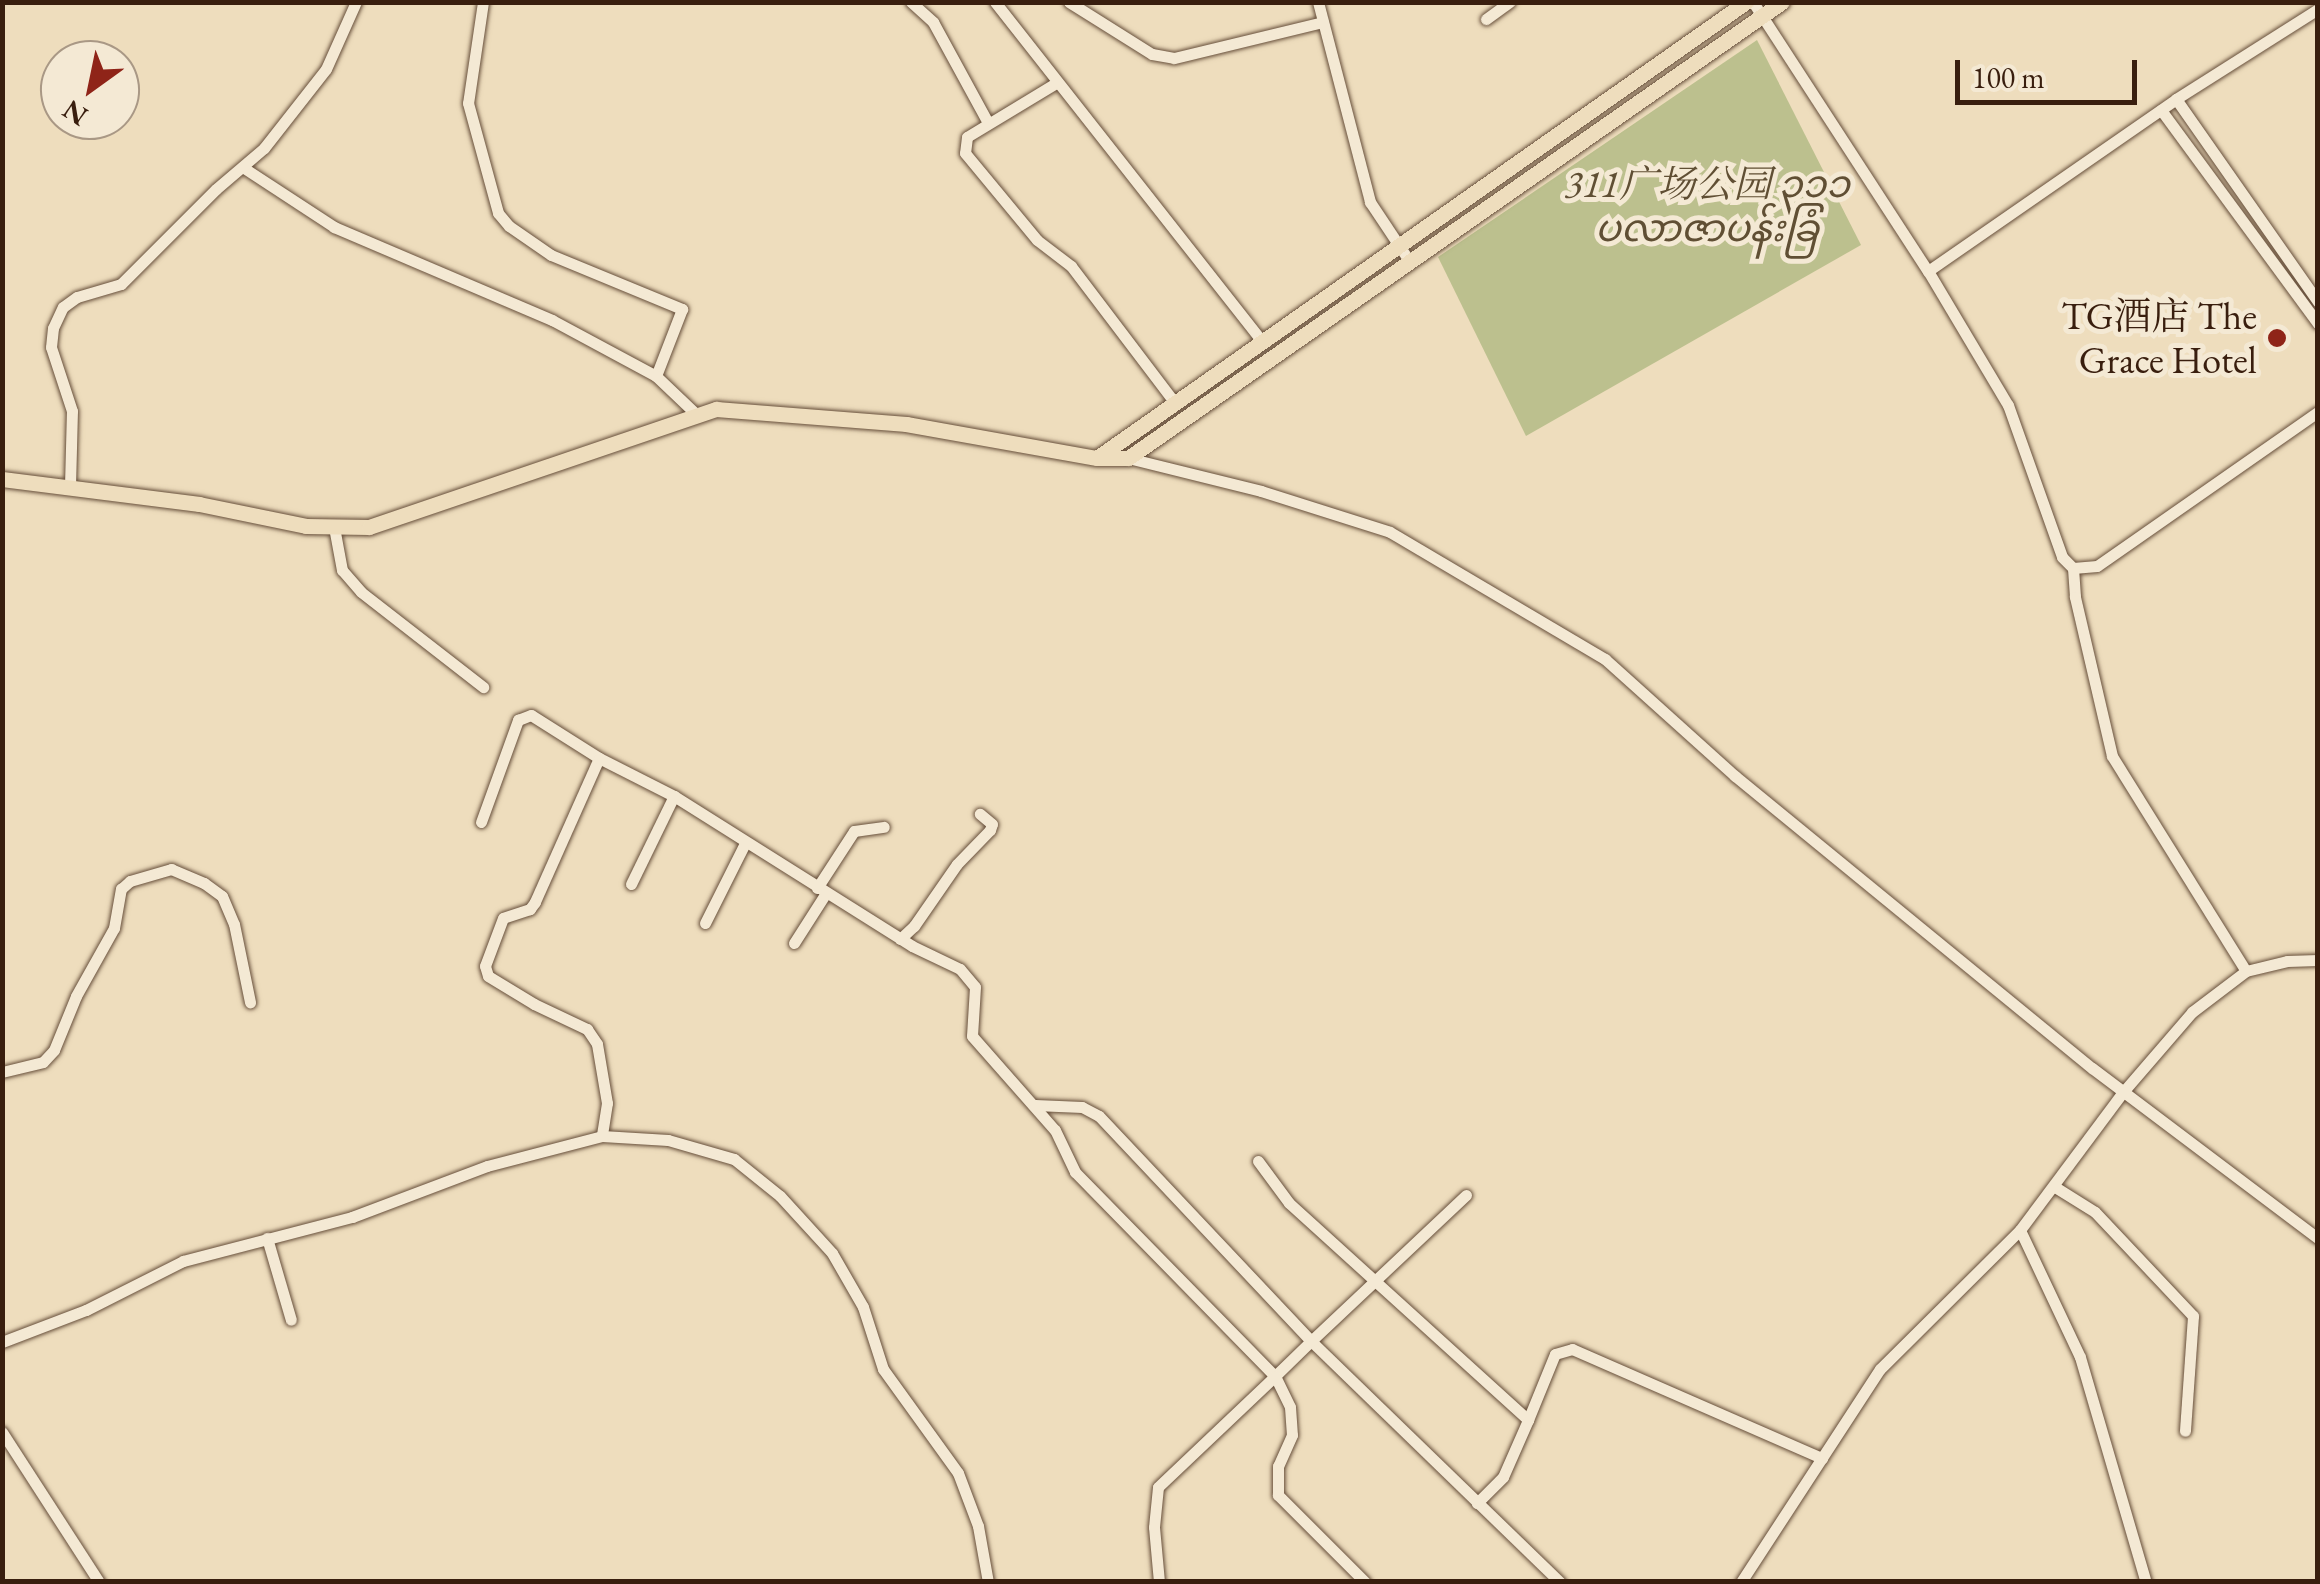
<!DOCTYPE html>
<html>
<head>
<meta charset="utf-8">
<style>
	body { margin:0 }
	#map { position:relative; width:2320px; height:1584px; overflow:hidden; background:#eeddbd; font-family:"EB Garamond","Noto Serif SC","Noto Sans Myanmar",serif }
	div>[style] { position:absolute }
	.green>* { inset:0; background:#bcc08e }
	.roads { filter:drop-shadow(0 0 2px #664e3a) drop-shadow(0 0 2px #664e3a) }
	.minor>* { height:11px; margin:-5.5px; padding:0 5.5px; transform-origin:5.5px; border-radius:5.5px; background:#f4e9d4 }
	.major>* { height:15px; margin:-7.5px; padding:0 7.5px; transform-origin:7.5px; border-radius:7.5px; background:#eeddbd }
	.dots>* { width:28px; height:28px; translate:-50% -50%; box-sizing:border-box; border:5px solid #f4e9d4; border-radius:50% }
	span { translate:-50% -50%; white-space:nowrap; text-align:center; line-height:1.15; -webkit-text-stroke:10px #f4e9d4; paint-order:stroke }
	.park-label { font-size:38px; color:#604f34; font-style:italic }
	.poi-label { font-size:38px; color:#391e0e }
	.right { translate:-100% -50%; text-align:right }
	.frame { position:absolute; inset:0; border:5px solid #391e0e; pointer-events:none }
	.north { position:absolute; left:40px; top:40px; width:100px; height:100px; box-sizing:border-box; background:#f4e9d4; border:2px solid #a99885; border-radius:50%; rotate:213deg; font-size:28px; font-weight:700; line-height:40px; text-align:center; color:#391e0e }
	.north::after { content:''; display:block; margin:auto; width:35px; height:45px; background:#8f2418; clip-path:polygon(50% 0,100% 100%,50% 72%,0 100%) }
	.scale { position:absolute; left:1955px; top:60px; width:182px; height:45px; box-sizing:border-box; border:5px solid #391e0e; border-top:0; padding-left:12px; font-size:30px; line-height:35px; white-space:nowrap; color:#391e0e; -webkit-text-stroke:8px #f4e9d4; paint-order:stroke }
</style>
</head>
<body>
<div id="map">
	<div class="green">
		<div style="clip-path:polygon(1757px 40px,1861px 245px,1526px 436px,1438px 257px)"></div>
	</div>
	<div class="roads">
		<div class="minor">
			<div style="left:483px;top:2px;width:102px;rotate:98.4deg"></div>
			<div style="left:468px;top:103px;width:114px;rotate:74.7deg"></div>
			<div style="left:498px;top:213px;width:17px;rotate:50deg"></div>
			<div style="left:509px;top:226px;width:51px;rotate:34.6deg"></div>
			<div style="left:551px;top:255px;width:142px;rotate:22.4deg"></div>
			<div style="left:682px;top:309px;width:72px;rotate:111.2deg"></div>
			<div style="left:911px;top:2px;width:30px;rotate:42deg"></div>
			<div style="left:933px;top:22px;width:115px;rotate:61.4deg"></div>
			<div style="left:995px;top:2px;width:430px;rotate:51.8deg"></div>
			<div style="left:1069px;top:2px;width:98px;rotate:32.1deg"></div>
			<div style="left:1152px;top:54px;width:22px;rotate:10deg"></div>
			<div style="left:1174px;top:58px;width:153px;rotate:-13.6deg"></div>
			<div style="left:1318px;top:2px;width:207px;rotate:75.4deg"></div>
			<div style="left:1370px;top:202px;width:72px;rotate:56.3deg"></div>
			<div style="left:1753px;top:2px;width:321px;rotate:57deg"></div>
			<div style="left:1928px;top:271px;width:156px;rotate:59.2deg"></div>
			<div style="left:2008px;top:405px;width:161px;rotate:70.4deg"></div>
			<div style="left:2062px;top:557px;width:16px;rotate:45deg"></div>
			<div style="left:2073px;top:568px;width:24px;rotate:-5deg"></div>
			<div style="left:2097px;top:566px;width:269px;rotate:-34.9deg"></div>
			<div style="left:1486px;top:19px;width:29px;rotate:-36deg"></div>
			<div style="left:1056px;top:83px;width:104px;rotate:148.8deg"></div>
			<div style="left:967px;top:137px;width:16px;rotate:97deg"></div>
			<div style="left:965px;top:153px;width:113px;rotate:50.4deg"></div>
			<div style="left:1037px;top:240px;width:43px;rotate:37.4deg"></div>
			<div style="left:1071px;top:266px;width:172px;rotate:52.8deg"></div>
			<div style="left:2176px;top:99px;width:248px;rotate:55deg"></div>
			<div style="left:2161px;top:110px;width:265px;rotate:53.7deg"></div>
			<div style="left:244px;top:168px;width:108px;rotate:33.2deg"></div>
			<div style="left:334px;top:227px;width:237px;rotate:23.1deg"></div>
			<div style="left:552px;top:320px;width:118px;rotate:28.3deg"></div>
			<div style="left:656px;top:376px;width:57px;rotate:43.6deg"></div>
			<div style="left:1928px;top:271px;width:302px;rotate:-34.7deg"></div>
			<div style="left:2176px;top:99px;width:168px;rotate:-32.4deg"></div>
			<div style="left:1128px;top:458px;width:137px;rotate:13.9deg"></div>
			<div style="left:1261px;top:491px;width:135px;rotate:17.6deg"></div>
			<div style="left:1390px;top:532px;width:250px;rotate:30.6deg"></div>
			<div style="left:1605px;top:659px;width:175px;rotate:42deg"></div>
			<div style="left:1735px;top:776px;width:461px;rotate:39.3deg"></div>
			<div style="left:2092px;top:1068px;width:283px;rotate:37deg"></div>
			<div style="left:70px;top:486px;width:75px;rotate:-88.5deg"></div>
			<div style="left:72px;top:411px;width:67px;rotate:-108.2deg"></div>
			<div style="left:51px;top:347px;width:19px;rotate:-84deg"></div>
			<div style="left:53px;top:328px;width:23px;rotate:-65deg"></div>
			<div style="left:63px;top:307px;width:17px;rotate:-36deg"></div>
			<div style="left:77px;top:297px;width:46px;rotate:-16.5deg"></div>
			<div style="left:121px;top:284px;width:134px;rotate:-45deg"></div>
			<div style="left:216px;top:189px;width:63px;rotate:-40.5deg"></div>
			<div style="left:264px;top:148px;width:100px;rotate:-51.9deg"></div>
			<div style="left:326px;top:69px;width:73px;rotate:-65.9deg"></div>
			<div style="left:334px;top:527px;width:44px;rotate:79.5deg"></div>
			<div style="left:342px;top:570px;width:29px;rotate:49deg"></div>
			<div style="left:361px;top:592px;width:155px;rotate:37.9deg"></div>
			<div style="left:2073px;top:568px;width:29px;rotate:86deg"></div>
			<div style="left:2075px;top:597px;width:163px;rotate:76.9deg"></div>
			<div style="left:2112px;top:756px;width:253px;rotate:58.1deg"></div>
			<div style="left:599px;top:758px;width:158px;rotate:114deg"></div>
			<div style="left:535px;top:902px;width:9px;rotate:126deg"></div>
			<div style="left:530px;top:909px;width:28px;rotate:162deg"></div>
			<div style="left:503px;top:918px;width:51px;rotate:110.6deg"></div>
			<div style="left:485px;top:966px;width:10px;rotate:73deg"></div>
			<div style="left:488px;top:976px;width:54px;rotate:31.3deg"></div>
			<div style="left:534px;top:1004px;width:59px;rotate:25.3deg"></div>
			<div style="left:587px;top:1029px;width:18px;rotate:56deg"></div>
			<div style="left:597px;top:1044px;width:60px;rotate:80.4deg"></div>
			<div style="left:607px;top:1103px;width:33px;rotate:99deg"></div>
			<div style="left:481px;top:822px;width:109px;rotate:-70.1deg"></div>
			<div style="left:518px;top:720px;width:14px;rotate:-21deg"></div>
			<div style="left:531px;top:715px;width:80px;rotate:32.3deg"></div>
			<div style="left:599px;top:758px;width:84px;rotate:26.9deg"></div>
			<div style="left:674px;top:796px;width:281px;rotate:32.2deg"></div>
			<div style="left:912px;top:946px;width:53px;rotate:25.6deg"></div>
			<div style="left:960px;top:969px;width:23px;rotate:50deg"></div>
			<div style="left:975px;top:987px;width:49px;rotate:93.5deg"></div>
			<div style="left:972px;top:1036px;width:125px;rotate:48.6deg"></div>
			<div style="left:1055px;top:1130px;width:47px;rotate:64.5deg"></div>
			<div style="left:1075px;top:1172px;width:286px;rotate:45.6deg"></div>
			<div style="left:1275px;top:1376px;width:50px;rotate:-44.2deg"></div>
			<div style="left:1311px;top:1341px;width:347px;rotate:44.1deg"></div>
			<div style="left:631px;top:884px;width:98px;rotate:-64deg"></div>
			<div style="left:817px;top:888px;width:68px;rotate:-57deg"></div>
			<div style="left:854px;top:831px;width:30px;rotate:-8deg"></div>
			<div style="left:705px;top:923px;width:89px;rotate:-63.4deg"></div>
			<div style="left:900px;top:939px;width:19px;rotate:-43deg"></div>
			<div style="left:914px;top:926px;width:75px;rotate:-55.3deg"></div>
			<div style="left:957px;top:864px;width:47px;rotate:-45.9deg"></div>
			<div style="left:990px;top:830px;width:6px;rotate:-72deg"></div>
			<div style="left:992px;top:824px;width:16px;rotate:-140deg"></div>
			<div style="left:794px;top:943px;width:59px;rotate:-57.4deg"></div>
			<div style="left:2px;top:1072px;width:42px;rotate:-13.7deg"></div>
			<div style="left:43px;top:1062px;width:16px;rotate:-47deg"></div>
			<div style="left:54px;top:1050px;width:58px;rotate:-67.8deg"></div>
			<div style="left:76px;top:996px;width:78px;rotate:-60.8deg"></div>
			<div style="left:114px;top:928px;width:40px;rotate:-80deg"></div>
			<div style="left:121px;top:889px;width:12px;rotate:-42deg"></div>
			<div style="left:130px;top:881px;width:43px;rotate:-16.3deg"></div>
			<div style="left:171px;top:869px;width:36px;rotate:23deg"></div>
			<div style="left:204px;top:883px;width:22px;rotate:36deg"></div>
			<div style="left:222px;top:896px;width:30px;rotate:67deg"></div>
			<div style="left:234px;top:924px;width:80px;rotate:78.4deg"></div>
			<div style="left:1035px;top:1105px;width:47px;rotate:2.4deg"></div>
			<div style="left:1082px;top:1107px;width:19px;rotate:28deg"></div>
			<div style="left:1099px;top:1116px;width:309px;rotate:46.7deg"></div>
			<div style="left:1311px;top:1341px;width:213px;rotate:-43.3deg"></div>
			<div style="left:1258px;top:1161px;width:52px;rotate:53.6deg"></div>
			<div style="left:1289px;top:1203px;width:323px;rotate:42.2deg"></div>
			<div style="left:1528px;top:1420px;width:62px;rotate:113.7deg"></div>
			<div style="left:1503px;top:1477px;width:37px;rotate:135deg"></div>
			<div style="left:2055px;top:1187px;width:47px;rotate:32deg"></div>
			<div style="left:2095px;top:1212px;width:143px;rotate:46.7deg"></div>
			<div style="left:2193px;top:1316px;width:115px;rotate:94deg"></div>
			<div style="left:2020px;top:1230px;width:140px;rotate:64.7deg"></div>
			<div style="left:2080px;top:1357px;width:234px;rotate:73.7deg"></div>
			<div style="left:267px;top:1238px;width:85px;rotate:73.7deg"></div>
			<div style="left:2px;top:1342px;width:90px;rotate:-20.9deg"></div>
			<div style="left:86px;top:1310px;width:109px;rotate:-26.8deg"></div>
			<div style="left:183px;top:1261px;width:175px;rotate:-14.6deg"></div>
			<div style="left:352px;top:1217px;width:144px;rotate:-20.7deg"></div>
			<div style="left:487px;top:1166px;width:119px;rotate:-14.6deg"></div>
			<div style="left:602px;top:1136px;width:66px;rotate:3.5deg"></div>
			<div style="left:668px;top:1140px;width:69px;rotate:16.1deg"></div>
			<div style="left:734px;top:1159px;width:59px;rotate:38.8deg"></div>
			<div style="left:780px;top:1196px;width:77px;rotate:47.6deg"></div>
			<div style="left:832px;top:1253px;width:62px;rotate:60.1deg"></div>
			<div style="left:863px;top:1307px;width:65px;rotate:72.1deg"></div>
			<div style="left:883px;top:1369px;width:128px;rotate:54.2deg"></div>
			<div style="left:958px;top:1473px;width:57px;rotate:69.3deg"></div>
			<div style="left:978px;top:1526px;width:57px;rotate:79.9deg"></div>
			<div style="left:1528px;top:1420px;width:71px;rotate:-67.8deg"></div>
			<div style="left:1555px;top:1354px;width:18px;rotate:-16deg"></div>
			<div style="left:1572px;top:1349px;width:273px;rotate:23.6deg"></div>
			<div style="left:2px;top:1432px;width:179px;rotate:57.1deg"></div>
			<div style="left:1159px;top:1582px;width:55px;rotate:-95.2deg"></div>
			<div style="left:1154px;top:1527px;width:40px;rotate:-84.3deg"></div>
			<div style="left:1158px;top:1487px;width:161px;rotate:-43.5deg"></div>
			<div style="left:1275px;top:1376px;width:34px;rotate:64deg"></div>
			<div style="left:1290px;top:1407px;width:28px;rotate:86deg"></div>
			<div style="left:1292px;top:1435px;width:34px;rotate:114deg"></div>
			<div style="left:1278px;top:1466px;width:29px;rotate:90deg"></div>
			<div style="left:1278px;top:1495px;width:123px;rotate:45deg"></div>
			<div style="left:1741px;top:1582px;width:254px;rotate:-56.9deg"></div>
			<div style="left:1880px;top:1369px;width:197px;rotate:-44.8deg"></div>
			<div style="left:2020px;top:1230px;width:172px;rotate:-53.3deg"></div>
			<div style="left:2123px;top:1092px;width:106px;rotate:-49.2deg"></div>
			<div style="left:2192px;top:1012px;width:68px;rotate:-37.2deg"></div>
			<div style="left:2246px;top:971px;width:42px;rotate:-13.7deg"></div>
			<div style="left:2287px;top:961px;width:31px;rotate:-2deg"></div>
		</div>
		<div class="major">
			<div style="left:1098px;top:457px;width:792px;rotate:-35.08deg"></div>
			<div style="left:2px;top:479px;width:199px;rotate:7.2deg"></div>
			<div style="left:199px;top:504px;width:109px;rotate:11.6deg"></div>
			<div style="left:306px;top:526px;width:63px;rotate:0.9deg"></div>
			<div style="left:369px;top:527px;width:367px;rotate:-18.8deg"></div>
			<div style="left:716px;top:409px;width:191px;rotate:4.5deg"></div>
			<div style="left:906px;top:424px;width:194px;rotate:10.1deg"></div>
			<div style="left:1097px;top:458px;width:31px"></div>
			<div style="left:1128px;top:458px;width:797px;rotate:-34.89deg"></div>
		</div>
	</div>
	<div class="dots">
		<div style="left:2277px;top:338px;background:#8f2418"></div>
	</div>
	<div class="park-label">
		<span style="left:1707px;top:206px">311广场公园 ၃၁၁<br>ပလာဇာပန်းခြံ</span>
	</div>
	<div class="poi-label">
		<span class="right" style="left:2257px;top:338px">TG酒店 The<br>Grace Hotel</span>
	</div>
	<div class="frame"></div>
	<div class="north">N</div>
	<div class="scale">100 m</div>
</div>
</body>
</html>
